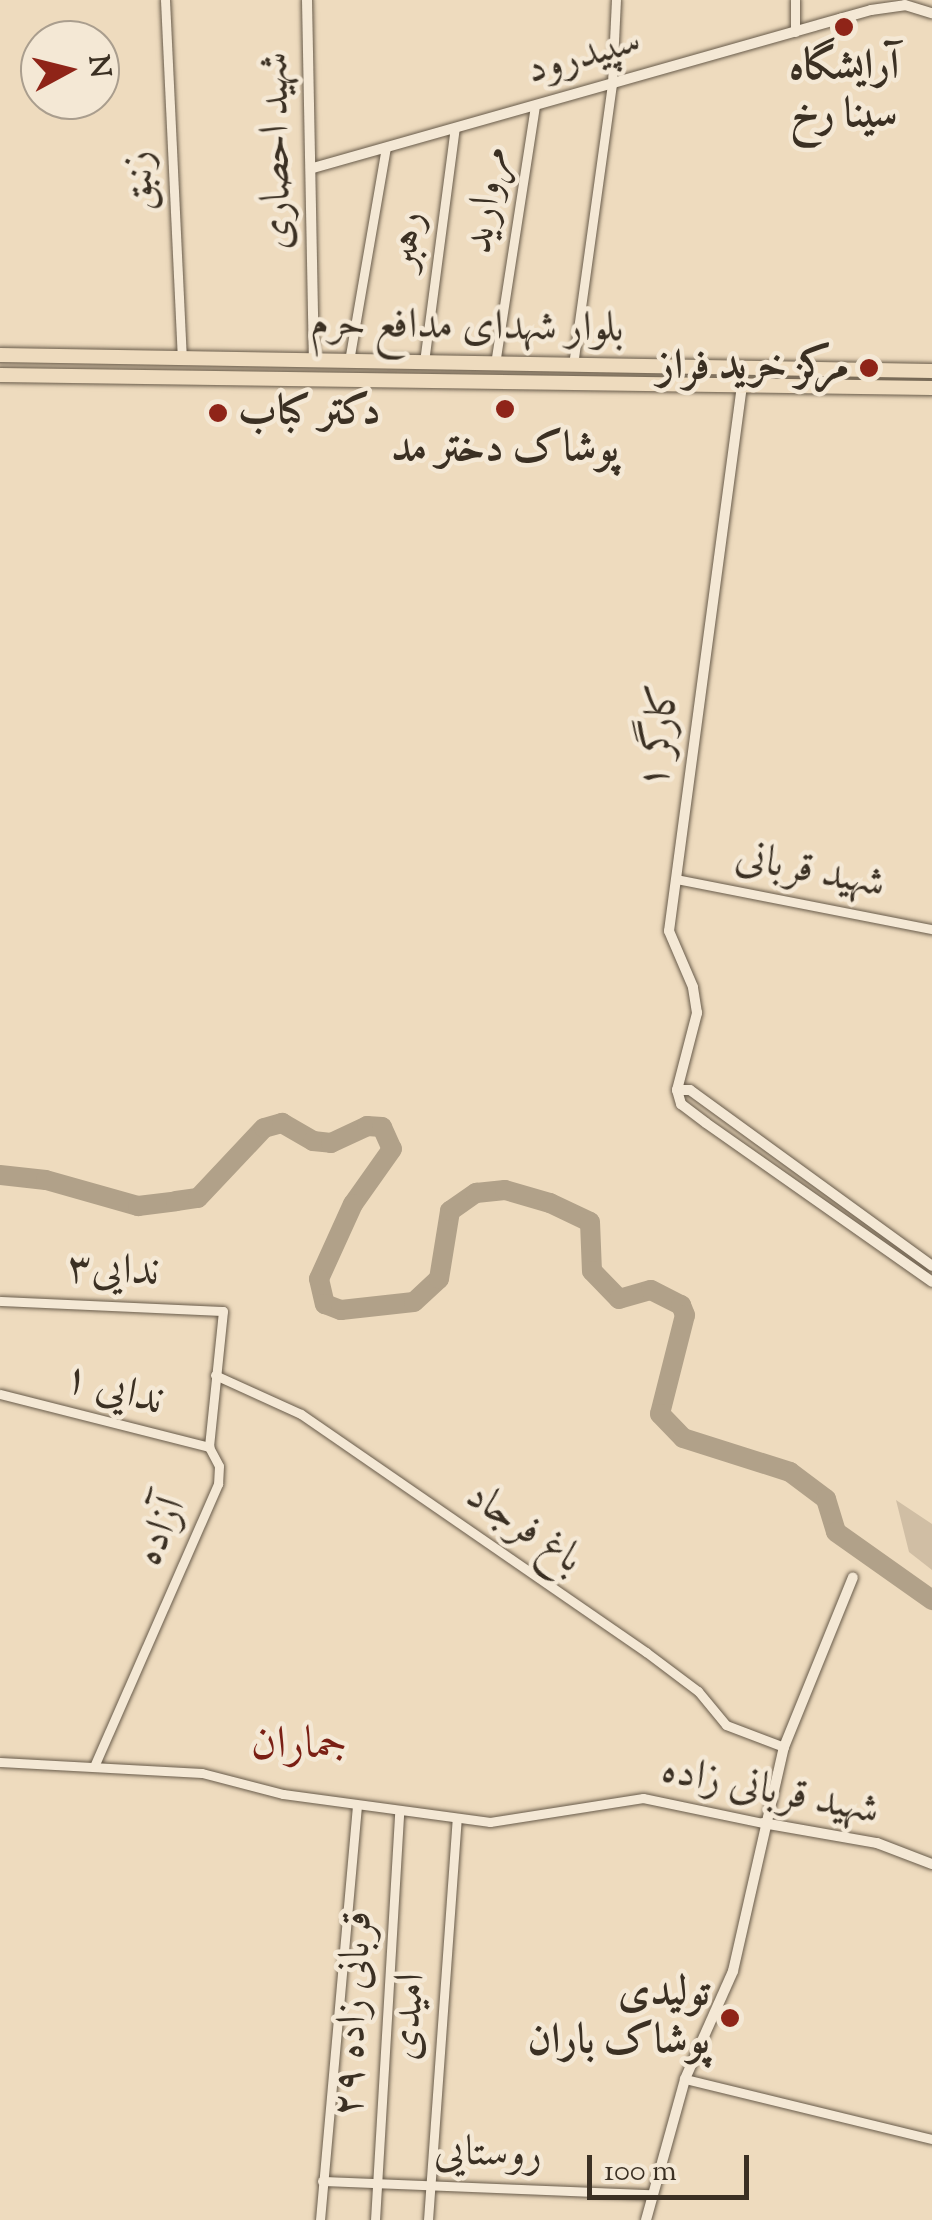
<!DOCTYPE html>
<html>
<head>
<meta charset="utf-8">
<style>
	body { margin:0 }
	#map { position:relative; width:932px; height:2220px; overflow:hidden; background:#eedbbe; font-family:"Sorts Mill Goudy",Amiri,serif }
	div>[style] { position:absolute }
	.green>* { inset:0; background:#d0bea4 }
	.river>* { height:20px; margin:-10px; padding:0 10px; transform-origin:10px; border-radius:10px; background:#b1a189 }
	.roads { filter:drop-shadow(0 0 2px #685b4a) drop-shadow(0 0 2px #685b4a) }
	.minor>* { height:9px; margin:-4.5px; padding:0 4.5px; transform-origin:4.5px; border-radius:4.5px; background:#f4e8d5 }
	.tertiary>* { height:10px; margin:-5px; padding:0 5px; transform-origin:5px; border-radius:5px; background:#f4e8d5 }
	.primary>* { height:14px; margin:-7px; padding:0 7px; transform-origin:7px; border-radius:7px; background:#eedbbe }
	.dots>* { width:28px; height:28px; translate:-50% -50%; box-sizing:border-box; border:5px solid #f4e8d5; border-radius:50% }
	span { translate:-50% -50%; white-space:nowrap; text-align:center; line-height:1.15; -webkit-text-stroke:9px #f4e8d5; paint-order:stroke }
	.street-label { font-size:42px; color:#3b3023 }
	.poi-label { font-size:42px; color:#3b3023; font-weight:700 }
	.right { translate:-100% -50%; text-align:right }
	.left { translate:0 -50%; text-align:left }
	.neighbourhood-label { font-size:45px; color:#7a1f14 }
	.north { position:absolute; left:20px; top:20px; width:100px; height:100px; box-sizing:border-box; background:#f4e8d5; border:2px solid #aa9e8e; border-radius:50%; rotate:83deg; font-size:28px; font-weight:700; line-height:40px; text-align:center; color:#3b3023 }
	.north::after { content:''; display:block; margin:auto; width:35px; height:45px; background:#8f2418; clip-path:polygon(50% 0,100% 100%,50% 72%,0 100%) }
	.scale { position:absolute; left:587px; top:2155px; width:162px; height:45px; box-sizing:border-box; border:5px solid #3b3023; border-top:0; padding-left:12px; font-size:30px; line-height:35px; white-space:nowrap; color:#3b3023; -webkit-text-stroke:8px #f4e8d5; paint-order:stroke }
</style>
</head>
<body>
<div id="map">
	<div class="green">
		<div style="clip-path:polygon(896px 1500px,932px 1524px,932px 1570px,909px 1552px)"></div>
	</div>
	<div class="river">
		<div style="left:0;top:1175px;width:46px;rotate:6.2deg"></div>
		<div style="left:46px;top:1180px;width:96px;rotate:15.8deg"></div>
		<div style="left:138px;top:1206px;width:38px;rotate:-7deg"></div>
		<div style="left:176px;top:1201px;width:22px;rotate:-8deg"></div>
		<div style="left:198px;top:1198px;width:96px;rotate:-46.7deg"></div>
		<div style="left:264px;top:1128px;width:19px;rotate:-16deg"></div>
		<div style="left:282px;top:1123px;width:36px;rotate:30deg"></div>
		<div style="left:313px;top:1141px;width:18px;rotate:6deg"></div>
		<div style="left:331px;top:1143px;width:40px;rotate:-25deg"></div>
		<div style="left:367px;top:1126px;width:15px;rotate:4deg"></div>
		<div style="left:382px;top:1127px;width:24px;rotate:66deg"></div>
		<div style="left:392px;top:1149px;width:67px;rotate:125.3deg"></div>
		<div style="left:353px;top:1204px;width:82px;rotate:114.4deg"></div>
		<div style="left:319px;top:1279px;width:26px;rotate:77deg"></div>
		<div style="left:325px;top:1304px;width:17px;rotate:21deg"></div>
		<div style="left:341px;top:1310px;width:73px;rotate:-6.3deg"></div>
		<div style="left:414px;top:1302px;width:34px;rotate:-43deg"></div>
		<div style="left:439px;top:1279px;width:69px;rotate:-80.8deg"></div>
		<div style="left:450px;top:1211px;width:32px;rotate:-35deg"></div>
		<div style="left:476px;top:1193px;width:29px;rotate:-6deg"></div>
		<div style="left:505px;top:1190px;width:47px;rotate:16.1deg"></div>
		<div style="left:550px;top:1203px;width:44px;rotate:25.4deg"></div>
		<div style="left:590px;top:1222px;width:49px;rotate:87.7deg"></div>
		<div style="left:592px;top:1271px;width:39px;rotate:46deg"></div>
		<div style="left:619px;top:1299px;width:33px;rotate:-16deg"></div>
		<div style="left:651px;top:1290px;width:34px;rotate:27deg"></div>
		<div style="left:681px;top:1305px;width:11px;rotate:68deg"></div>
		<div style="left:685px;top:1315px;width:102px;rotate:104.2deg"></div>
		<div style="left:660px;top:1414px;width:33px;rotate:46deg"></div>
		<div style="left:683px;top:1438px;width:112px;rotate:17.6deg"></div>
		<div style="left:790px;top:1472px;width:45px;rotate:36.9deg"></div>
		<div style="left:826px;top:1499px;width:34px;rotate:73deg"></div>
		<div style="left:836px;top:1532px;width:118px;rotate:35.3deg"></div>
	</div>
	<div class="roads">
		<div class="minor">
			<div style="left:165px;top:0;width:358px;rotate:87.3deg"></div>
			<div style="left:795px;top:0;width:32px;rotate:90deg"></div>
			<div style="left:349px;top:361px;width:217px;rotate:-80.2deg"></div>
			<div style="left:424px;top:362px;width:236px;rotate:-82.5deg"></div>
			<div style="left:495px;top:364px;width:261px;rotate:-81.2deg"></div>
			<div style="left:573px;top:365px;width:284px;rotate:-82.1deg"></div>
			<div style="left:612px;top:84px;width:84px;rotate:-87.3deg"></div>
			<div style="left:676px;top:879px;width:261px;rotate:11.1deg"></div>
			<div style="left:0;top:1301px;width:223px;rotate:2.6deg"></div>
			<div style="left:223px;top:1311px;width:137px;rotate:95.9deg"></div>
			<div style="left:209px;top:1447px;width:21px;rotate:62deg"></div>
			<div style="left:219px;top:1466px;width:18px;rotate:93deg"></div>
			<div style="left:218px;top:1484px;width:308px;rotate:113.7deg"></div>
			<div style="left:215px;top:1375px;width:94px;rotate:24.4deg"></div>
			<div style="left:301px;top:1414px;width:419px;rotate:34.6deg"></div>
			<div style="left:646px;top:1652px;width:65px;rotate:36.9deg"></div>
			<div style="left:698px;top:1691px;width:44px;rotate:50.5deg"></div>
			<div style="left:726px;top:1725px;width:62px;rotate:20.8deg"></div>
			<div style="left:0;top:1394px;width:216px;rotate:14.2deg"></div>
			<div style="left:0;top:1762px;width:202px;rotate:3.1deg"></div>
			<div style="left:202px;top:1773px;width:84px;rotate:14.5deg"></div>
			<div style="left:283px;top:1794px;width:209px;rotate:7.7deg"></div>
			<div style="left:490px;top:1822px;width:155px;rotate:-8.9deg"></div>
			<div style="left:643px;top:1798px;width:123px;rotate:11.8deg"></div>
			<div style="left:685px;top:2079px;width:254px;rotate:13.7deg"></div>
			<div style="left:322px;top:2181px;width:330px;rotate:2.3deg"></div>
			<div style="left:320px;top:2220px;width:417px;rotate:-84.9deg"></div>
			<div style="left:375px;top:2220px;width:410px;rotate:-86.6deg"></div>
			<div style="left:428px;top:2220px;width:403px;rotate:-85.9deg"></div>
		</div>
		<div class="tertiary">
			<div style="left:307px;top:0;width:361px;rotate:88.9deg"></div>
			<div style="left:313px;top:168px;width:580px;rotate:-15.81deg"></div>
			<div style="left:871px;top:10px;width:34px;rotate:-8deg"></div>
			<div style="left:905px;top:5px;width:28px;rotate:17deg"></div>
			<div style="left:677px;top:1090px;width:80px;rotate:-75.4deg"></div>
			<div style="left:697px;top:1013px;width:26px;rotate:-99deg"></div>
			<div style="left:693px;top:987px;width:61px;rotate:-113.2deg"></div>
			<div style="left:669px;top:931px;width:551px;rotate:-82.38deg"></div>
			<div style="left:677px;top:1090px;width:15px;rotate:74deg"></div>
			<div style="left:681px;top:1104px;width:31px;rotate:37deg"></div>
			<div style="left:706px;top:1123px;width:276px;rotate:35.1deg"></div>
			<div style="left:677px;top:1090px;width:13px"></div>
			<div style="left:690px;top:1090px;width:299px;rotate:36deg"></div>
			<div style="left:763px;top:1823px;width:116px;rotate:10deg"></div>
			<div style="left:877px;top:1843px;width:59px;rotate:20.9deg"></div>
			<div style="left:646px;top:2220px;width:146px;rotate:-74.5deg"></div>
			<div style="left:685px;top:2079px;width:118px;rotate:-66deg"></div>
			<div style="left:733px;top:1971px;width:230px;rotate:-77.2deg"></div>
			<div style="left:784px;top:1747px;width:183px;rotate:-67.9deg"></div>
		</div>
		<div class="primary">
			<div style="left:0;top:355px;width:932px;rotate:0.98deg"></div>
			<div style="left:0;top:375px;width:932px;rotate:0.8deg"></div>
		</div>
	</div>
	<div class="dots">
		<div style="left:844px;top:27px;background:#8f2418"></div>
		<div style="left:869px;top:368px;background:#8f2418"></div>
		<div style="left:505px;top:409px;background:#8f2418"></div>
		<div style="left:218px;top:413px;background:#8f2418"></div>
		<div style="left:730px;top:2018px;background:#8f2418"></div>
	</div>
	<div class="street-label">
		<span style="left:584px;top:57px;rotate:-16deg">سپیدرود</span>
		<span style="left:278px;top:151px;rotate:-91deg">شهید احصاری</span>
		<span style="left:141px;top:181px;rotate:-93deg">زنبق</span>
		<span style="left:488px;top:200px;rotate:-81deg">مروارید</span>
		<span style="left:408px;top:241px;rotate:-82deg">رهبر</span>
		<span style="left:467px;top:328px;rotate:1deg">بلوار شهدای مدافع حرم</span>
		<span style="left:661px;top:737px;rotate:-83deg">کارگر ۱</span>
		<span style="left:810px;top:872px;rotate:11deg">شهید قربانی</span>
		<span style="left:113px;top:1272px;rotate:3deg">ندایی۳</span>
		<span style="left:113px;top:1391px;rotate:15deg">ندایی ۱</span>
		<span style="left:523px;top:1529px;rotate:34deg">باغ فرجاد</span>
		<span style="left:162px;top:1532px;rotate:-67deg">آزاده</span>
		<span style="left:770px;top:1792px;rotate:11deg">شهید قربانی زاده</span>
		<span style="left:355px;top:2014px;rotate:-87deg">قربانی زاده ۲۹</span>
		<span style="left:410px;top:2017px;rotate:-86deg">امیدی</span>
		<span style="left:488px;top:2155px;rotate:2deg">روستایی</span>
	</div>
	<div class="poi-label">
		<span style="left:844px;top:92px">آرایشگاه<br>سینا رخ</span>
		<span class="right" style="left:849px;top:368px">مرکز خرید فراز</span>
		<span class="left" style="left:238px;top:413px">دکتر کباب</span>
		<span style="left:505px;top:450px">پوشاک دختر مد</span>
		<span class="right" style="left:710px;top:2018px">تولیدی<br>پوشاک باران</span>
	</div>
	<div class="neighbourhood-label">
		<span style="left:299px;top:1747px">جماران</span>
	</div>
	<div class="north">N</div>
	<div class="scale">100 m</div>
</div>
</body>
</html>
